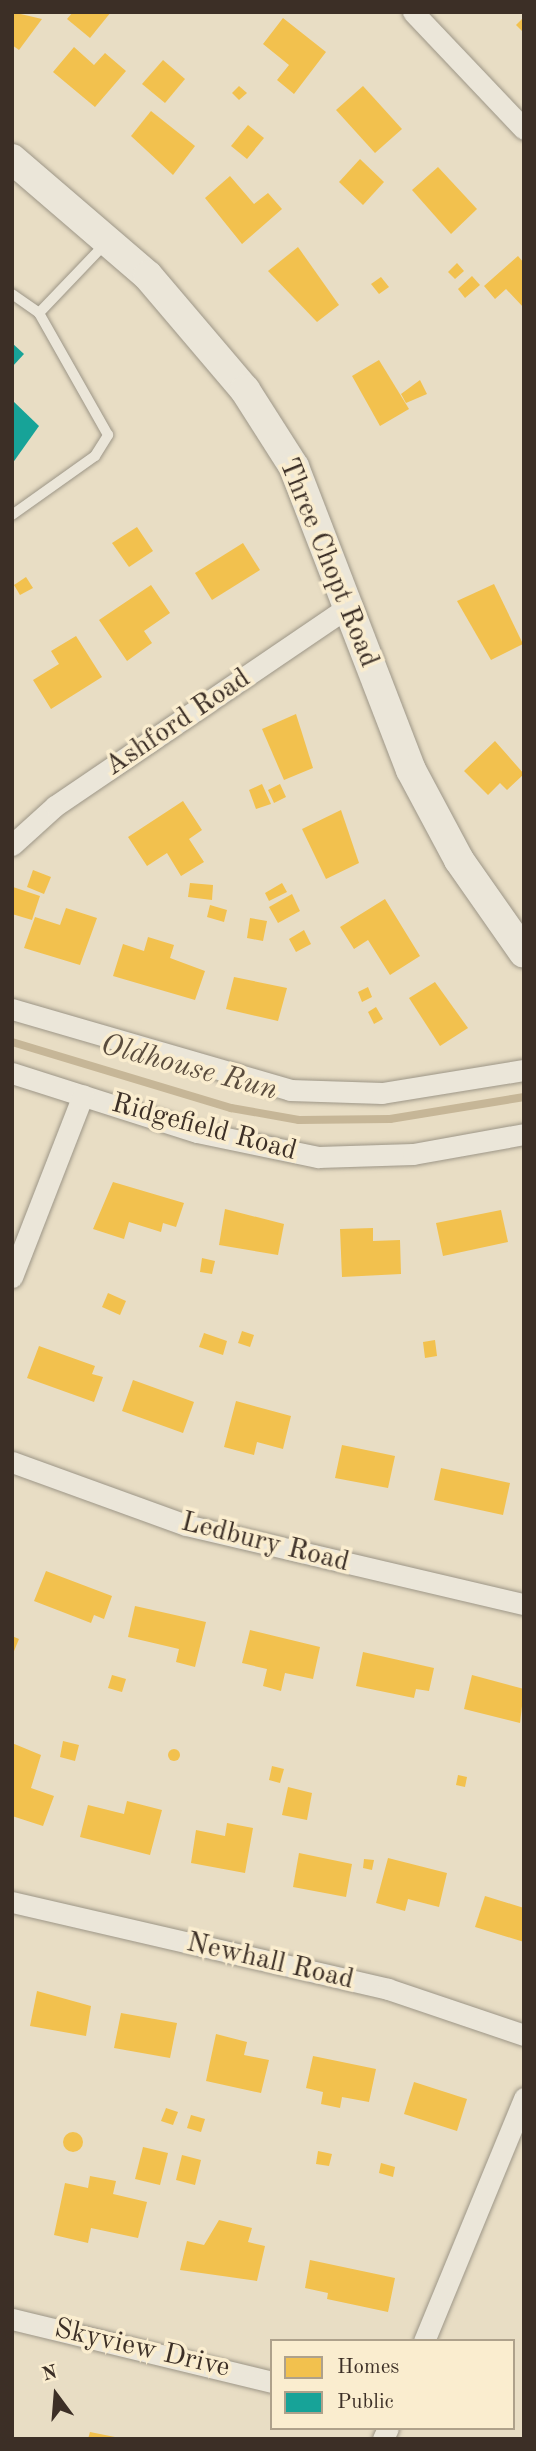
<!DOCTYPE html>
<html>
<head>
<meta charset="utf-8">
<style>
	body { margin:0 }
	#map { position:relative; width:536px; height:2451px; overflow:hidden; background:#e8ddc4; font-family:"Old Standard TT",serif }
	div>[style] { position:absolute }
	.homes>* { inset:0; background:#f2c14e }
	.round { border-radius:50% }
	.public>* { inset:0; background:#17a398 }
	.stream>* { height:8px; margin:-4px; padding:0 4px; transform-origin:4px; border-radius:4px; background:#c6b697 }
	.roads { filter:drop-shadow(0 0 2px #9d9687) drop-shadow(0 0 2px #9d9687) }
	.service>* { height:10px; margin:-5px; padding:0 5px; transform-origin:5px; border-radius:5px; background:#ebe6d9 }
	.minor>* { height:21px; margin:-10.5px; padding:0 10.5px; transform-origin:10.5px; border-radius:10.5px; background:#ebe6d9 }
	.secondary>* { height:30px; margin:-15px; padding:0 15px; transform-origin:15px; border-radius:15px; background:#ebe6d9 }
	span { translate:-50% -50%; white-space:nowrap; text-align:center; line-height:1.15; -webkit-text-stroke:7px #faedcf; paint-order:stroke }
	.street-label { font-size:28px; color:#3c2f26 }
	.water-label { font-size:30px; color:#5b4d3e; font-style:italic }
	.frame { position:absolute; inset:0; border:14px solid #3c2f26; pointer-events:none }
	.legend { position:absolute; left:270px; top:2339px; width:245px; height:91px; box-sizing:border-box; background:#faedcf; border:2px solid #aea18b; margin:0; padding:9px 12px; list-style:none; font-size:21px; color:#3c2f26 }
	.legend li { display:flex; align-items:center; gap:14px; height:35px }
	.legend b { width:35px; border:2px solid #aea18b }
	.north { position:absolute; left:21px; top:2360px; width:70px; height:70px; -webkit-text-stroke:5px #faedcf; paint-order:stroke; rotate:344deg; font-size:19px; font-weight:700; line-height:28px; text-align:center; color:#3c2f26 }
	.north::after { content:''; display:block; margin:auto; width:24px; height:32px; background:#3c2f26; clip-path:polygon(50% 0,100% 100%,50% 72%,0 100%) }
</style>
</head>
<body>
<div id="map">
	<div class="homes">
		<div style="clip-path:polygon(12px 12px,42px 19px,19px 50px,12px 45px)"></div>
		<div style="clip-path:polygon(73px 12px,111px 12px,90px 38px,67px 19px)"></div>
		<div style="clip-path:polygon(524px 17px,524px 33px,516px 25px)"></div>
		<div style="clip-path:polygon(283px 18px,326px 52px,294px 94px,277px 80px,289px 65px,263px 44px)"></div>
		<div style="clip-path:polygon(74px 47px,94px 65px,105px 53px,126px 71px,95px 107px,53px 72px)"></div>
		<div style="clip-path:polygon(163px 60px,185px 79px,165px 103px,142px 84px)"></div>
		<div style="clip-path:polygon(239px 86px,247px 93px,239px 100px,232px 93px)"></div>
		<div style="clip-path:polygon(363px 86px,402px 129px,375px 153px,336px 110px)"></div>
		<div style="clip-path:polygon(151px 111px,195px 146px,173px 175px,131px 136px)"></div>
		<div style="clip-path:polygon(248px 125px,264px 138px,247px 159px,231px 146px)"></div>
		<div style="clip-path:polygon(360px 159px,384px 182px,363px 205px,339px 182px)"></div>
		<div style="clip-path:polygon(438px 167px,477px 209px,451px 234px,412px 190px)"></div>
		<div style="clip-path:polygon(230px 176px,254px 204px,268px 193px,282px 209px,242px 244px,205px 198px)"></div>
		<div style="clip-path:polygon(298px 247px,339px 305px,317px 322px,268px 271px)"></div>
		<div style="clip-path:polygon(518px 256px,524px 263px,524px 308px,506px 289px,495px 299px,484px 286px)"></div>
		<div style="clip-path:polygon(457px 263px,464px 271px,455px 279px,448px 272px)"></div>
		<div style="clip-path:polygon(472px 276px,480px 285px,465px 298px,458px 289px)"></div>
		<div style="clip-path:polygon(381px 277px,389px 287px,379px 294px,371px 284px)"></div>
		<div style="clip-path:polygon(379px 360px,409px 409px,380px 426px,352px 376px)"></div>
		<div style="clip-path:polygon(420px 380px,427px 394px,406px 403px,401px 394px)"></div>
		<div style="clip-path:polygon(137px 527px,153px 551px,129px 567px,112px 543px)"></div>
		<div style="clip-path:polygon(243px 543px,260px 570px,212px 600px,195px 573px)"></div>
		<div style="clip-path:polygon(26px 577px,33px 588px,20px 595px,14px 585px)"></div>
		<div style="clip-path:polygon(494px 584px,523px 644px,491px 660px,457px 601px)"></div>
		<div style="clip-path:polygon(151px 585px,170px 613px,144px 631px,152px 643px,127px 661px,99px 620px)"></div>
		<div style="clip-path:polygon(76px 636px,102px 677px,51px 709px,33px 680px,59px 664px,51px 651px)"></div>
		<div style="clip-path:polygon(296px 714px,313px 768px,284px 780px,262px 729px)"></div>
		<div style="clip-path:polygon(495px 741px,524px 774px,507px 790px,500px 783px,488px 795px,464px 771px)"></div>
		<div style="clip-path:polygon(262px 784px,271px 804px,256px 809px,249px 790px)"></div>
		<div style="clip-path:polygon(280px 784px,286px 797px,274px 803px,268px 790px)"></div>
		<div style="clip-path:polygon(183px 801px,202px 830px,189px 839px,204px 862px,181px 876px,167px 853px,147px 866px,128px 837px)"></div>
		<div style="clip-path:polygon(341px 810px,359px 863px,326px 879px,302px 829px)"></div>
		<div style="clip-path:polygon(33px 870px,51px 877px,44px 894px,27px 887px)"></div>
		<div style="clip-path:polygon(190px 883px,213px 885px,212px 900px,188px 897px)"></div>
		<div style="clip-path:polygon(282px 883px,287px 892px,269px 901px,265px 893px)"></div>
		<div style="clip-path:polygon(13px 887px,40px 896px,32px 920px,12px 914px)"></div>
		<div style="clip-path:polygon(292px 894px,300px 911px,278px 923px,269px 907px)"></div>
		<div style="clip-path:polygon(385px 899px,420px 956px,390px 975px,368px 940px,354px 949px,340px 927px)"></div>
		<div style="clip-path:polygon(210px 905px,227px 910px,224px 922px,207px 917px)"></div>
		<div style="clip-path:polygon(66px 908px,97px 918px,80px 965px,24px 948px,35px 917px,60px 925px)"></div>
		<div style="clip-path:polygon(250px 918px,267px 921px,263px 941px,247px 938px)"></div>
		<div style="clip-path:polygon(304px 930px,311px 944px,296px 952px,289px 939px)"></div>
		<div style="clip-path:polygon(148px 937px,174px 945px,170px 958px,205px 971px,195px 1000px,113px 976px,123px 944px,144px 951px)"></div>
		<div style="clip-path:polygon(234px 977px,287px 988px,278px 1021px,226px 1009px)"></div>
		<div style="clip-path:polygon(435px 982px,468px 1028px,440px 1046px,409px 998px)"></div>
		<div style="clip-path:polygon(368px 987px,372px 997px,362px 1002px,358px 992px)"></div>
		<div style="clip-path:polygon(376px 1007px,383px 1019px,374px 1024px,368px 1012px)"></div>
		<div style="clip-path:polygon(113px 1182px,184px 1203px,176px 1227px,163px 1223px,161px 1232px,129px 1222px,124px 1239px,93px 1229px)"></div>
		<div style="clip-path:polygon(225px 1209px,284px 1224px,278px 1255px,219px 1245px)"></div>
		<div style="clip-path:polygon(501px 1210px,508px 1242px,443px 1256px,436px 1223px)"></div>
		<div style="clip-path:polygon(373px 1228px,373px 1241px,400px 1240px,401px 1274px,342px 1277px,340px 1229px)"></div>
		<div style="clip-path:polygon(202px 1258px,215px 1261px,212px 1274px,200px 1272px)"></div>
		<div style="clip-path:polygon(108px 1293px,126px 1301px,120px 1315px,102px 1307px)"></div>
		<div style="clip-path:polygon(242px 1331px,254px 1335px,250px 1347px,238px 1343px)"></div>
		<div style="clip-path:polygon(204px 1333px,227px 1341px,223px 1355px,199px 1347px)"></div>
		<div style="clip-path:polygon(435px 1340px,437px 1356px,425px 1358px,423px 1342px)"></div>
		<div style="clip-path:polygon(39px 1346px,95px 1366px,92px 1374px,103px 1377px,94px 1402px,27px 1378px)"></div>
		<div style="clip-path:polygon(133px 1380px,194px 1402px,183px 1433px,122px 1411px)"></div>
		<div style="clip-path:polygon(236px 1401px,291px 1416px,283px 1449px,257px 1442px,254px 1455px,224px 1447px)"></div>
		<div style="clip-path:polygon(342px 1445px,395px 1456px,388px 1488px,335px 1478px)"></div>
		<div style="clip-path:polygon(441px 1468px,510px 1483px,503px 1515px,434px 1500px)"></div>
		<div style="clip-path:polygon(46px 1571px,112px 1596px,104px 1619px,94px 1615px,91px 1623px,34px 1601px)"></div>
		<div style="clip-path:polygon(135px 1606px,206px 1622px,195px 1667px,176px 1662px,179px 1649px,128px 1637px)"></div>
		<div style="clip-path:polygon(250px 1630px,320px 1647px,313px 1679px,285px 1673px,281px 1691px,263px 1686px,267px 1669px,242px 1663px)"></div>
		<div style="clip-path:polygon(12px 1636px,19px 1639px,12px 1656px)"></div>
		<div style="clip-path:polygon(363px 1652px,434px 1668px,429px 1691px,416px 1689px,414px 1698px,356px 1686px)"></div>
		<div style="clip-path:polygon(112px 1675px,126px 1679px,122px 1692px,108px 1688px)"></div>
		<div style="clip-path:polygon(472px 1675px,524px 1689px,520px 1723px,464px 1709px)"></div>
		<div style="clip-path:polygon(63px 1741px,79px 1745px,75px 1761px,60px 1757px)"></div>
		<div style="clip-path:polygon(12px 1743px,41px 1755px,31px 1788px,54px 1796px,43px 1826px,12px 1816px)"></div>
		<div class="round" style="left:168px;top:1749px;width:12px;height:12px"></div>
		<div style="clip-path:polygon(272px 1766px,284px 1769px,280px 1783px,269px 1780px)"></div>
		<div style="clip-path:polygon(458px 1775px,467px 1777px,465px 1787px,456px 1785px)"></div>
		<div style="clip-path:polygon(288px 1787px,312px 1793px,307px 1820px,282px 1815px)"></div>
		<div style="clip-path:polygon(127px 1801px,162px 1810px,150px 1855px,80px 1837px,88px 1805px,124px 1814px)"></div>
		<div style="clip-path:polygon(227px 1823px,253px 1828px,245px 1873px,191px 1863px,196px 1830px,225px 1836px)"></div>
		<div style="clip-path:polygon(299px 1853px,352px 1864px,346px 1897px,293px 1887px)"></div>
		<div style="clip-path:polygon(388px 1858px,447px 1873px,439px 1907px,408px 1899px,405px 1911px,376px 1903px)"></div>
		<div style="clip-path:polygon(364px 1859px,374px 1860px,372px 1870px,363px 1868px)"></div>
		<div style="clip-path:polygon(485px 1896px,524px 1908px,524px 1942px,475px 1927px)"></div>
		<div style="clip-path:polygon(37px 1991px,91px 2006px,86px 2036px,30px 2026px)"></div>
		<div style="clip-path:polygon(121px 2013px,177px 2023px,170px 2058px,114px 2048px)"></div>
		<div style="clip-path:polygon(216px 2034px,247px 2042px,244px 2055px,269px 2060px,261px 2093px,206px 2081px)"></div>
		<div style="clip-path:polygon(313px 2056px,376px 2069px,369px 2102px,342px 2097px,340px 2108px,321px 2104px,323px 2092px,306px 2088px)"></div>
		<div style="clip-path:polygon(414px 2082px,467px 2099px,457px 2131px,404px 2114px)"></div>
		<div style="clip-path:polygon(166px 2108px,178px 2112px,173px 2125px,161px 2121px)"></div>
		<div style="clip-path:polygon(191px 2115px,205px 2119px,201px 2132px,187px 2128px)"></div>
		<div class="round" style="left:63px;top:2132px;width:20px;height:20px"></div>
		<div style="clip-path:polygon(143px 2147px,168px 2153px,160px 2185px,135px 2179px)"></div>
		<div style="clip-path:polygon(318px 2151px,332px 2154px,329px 2166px,316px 2164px)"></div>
		<div style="clip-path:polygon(182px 2155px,201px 2160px,195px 2185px,176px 2180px)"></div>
		<div style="clip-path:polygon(381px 2163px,395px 2167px,393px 2177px,379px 2173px)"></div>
		<div style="clip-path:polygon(90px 2176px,116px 2181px,113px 2194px,147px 2202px,138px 2238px,91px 2228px,88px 2243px,54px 2235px,65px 2183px,88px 2188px)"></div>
		<div style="clip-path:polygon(219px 2220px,252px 2228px,248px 2242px,265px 2246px,257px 2281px,180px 2270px,187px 2241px,204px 2245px)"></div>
		<div style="clip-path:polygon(310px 2260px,395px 2278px,388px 2312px,327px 2299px,328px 2293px,305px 2288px)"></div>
		<div style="clip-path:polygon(90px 2432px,120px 2438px,119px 2439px,88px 2439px)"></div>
	</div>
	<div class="public">
		<div style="clip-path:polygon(12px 343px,24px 354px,12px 367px)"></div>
		<div style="clip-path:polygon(12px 400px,39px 426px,12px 464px)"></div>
	</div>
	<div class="stream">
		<div style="left:12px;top:1042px;width:229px;rotate:16.8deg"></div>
		<div style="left:231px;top:1108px;width:69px;rotate:10deg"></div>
		<div style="left:299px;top:1120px;width:91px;rotate:-0.6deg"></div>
		<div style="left:390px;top:1119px;width:136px;rotate:-9.3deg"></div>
	</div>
	<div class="roads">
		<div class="service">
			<div style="left:12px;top:294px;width:33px;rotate:35deg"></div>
			<div style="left:39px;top:313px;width:97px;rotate:-46.3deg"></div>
			<div style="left:12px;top:515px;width:102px;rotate:-35.4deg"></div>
			<div style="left:95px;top:456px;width:25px;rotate:-58deg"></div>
			<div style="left:108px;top:435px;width:140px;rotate:-119.5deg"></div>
		</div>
		<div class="minor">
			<div style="left:413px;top:12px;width:161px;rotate:46.5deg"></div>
			<div style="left:12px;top:845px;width:58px;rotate:-42.2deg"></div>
			<div style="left:55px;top:806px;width:356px;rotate:-34.2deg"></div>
			<div style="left:12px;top:1009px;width:290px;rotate:16.2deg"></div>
			<div style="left:290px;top:1090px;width:92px;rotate:1.9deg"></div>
			<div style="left:382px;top:1093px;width:144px;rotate:-9.2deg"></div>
			<div style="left:12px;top:1073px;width:194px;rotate:17.7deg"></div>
			<div style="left:197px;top:1132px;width:124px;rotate:11.7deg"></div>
			<div style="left:318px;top:1157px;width:95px;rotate:-1.8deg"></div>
			<div style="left:413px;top:1154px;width:113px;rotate:-10.2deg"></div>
			<div style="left:12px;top:1277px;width:195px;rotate:-68.7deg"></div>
			<div style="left:12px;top:1462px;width:185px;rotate:19.9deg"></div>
			<div style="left:186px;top:1525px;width:347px;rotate:13.2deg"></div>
			<div style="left:12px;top:1902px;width:386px;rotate:13deg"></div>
			<div style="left:388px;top:1989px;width:144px;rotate:18.7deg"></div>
			<div style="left:12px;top:2319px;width:268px;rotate:13.6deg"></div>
			<div style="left:424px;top:2341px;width:263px;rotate:-67.6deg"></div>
			<div style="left:383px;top:2439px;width:12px;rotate:-66deg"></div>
		</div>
		<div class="secondary">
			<div style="left:12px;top:159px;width:179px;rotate:40.7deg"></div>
			<div style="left:148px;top:276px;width:150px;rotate:49.6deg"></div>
			<div style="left:245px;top:390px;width:91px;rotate:57.5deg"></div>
			<div style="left:294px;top:467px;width:325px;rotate:68.9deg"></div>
			<div style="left:411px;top:770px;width:102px;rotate:61.9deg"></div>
			<div style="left:459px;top:860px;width:113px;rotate:55deg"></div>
		</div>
	</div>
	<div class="street-label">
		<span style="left:328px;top:563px;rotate:68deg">Three Chopt Road</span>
		<span style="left:178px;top:723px;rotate:-34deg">Ashford Road</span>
		<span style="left:204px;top:1128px;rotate:15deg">Ridgefield Road</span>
		<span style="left:265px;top:1543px;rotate:14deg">Ledbury Road</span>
		<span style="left:270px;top:1962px;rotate:13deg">Newhall Road</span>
		<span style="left:142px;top:2349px;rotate:13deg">Skyview Drive</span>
	</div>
	<div class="water-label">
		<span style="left:189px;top:1068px;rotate:15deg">Oldhouse Run</span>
	</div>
	<div class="frame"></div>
	<ul class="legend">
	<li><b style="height:19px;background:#f2c14e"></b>Homes</li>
	<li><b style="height:19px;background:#17a398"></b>Public</li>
	</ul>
	<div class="north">N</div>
</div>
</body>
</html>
